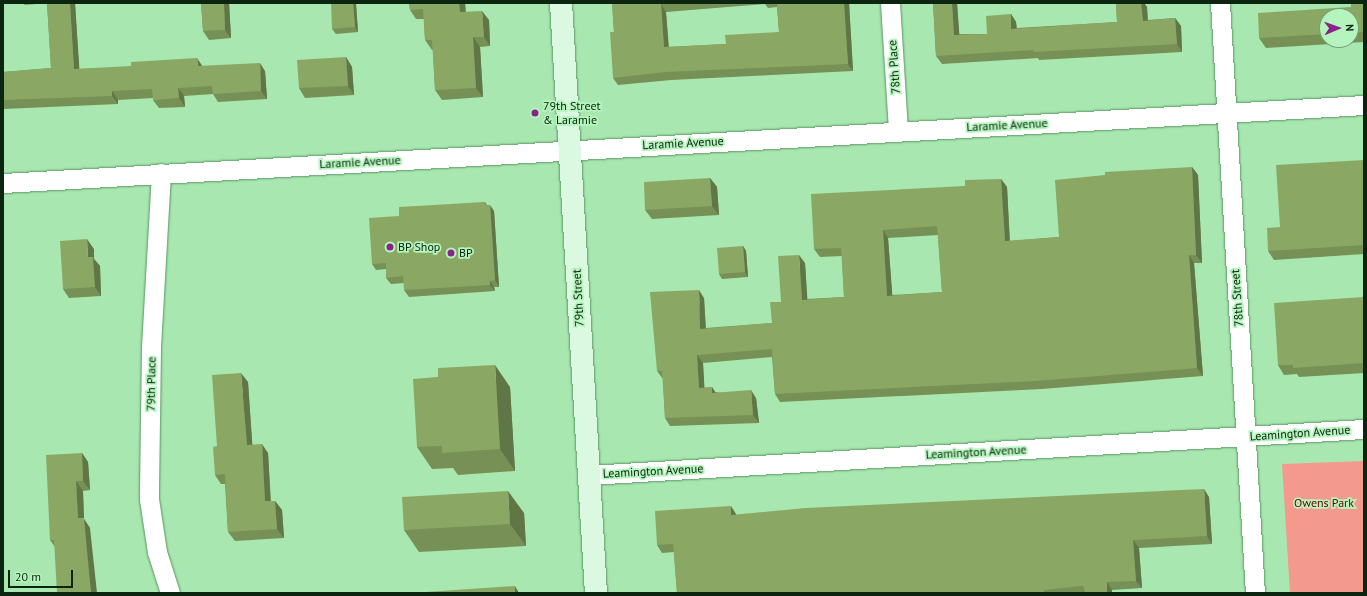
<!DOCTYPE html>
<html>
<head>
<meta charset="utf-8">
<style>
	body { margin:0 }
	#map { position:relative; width:1367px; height:596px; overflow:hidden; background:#a8e7b0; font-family:"PT Sans",sans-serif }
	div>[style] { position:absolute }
	.green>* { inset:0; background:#f4998d }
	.roads { filter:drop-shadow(0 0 1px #599562) drop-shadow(0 0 1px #599562) }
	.street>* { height:19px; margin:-9.5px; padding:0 9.5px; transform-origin:9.5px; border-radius:9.5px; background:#fff }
	.secondary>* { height:22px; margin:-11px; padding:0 11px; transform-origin:11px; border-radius:11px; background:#dbf8e0 }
	.wall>* { inset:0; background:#779056 }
	.shaded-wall>* { inset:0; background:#617646 }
	.building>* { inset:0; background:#8aa864 }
	.dots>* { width:11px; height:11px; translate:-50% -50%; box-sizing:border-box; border:2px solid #b5f4bd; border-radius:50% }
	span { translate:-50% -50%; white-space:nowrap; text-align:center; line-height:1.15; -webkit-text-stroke:3.5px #b5f4bd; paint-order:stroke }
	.street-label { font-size:12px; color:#0b2510 }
	.poi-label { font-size:12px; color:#0b2510 }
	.left { translate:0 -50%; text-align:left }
	.park-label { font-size:12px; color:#6b0002 }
	.frame { position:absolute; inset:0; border:4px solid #0b2510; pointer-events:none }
	.north { position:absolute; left:1319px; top:8px; width:40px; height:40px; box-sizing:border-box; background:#b5f4bd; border:1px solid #71a178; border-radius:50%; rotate:88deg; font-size:11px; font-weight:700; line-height:16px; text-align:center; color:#0b2510 }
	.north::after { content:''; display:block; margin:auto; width:14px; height:18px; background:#892389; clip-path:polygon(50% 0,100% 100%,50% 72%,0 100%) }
	.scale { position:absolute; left:8px; top:570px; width:65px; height:18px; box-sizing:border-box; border:2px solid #0b2510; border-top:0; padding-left:5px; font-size:12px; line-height:14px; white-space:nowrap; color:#0b2510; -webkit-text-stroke:3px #b5f4bd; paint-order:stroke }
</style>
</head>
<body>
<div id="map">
	<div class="green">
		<div style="clip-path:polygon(1364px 461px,1364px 593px,1290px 593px,1282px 464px)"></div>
	</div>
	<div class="roads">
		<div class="street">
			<div style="left:890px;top:3px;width:128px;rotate:86.4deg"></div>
			<div style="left:1220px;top:3px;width:591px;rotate:86.61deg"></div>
			<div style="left:161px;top:173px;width:175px;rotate:93.3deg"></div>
			<div style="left:151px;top:348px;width:151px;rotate:90.8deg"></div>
			<div style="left:149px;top:499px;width:54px;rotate:81.4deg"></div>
			<div style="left:157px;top:552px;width:43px;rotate:72.4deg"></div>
			<div style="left:3px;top:183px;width:1363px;rotate:-3.28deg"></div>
			<div style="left:589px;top:475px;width:776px;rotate:-3.4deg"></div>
		</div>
		<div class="secondary">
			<div style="left:561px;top:3px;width:591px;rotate:86.61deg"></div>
		</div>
	</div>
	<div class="wall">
		<div style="clip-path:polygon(23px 3px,75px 3px,79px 69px,203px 66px,265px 71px,267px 99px,218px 102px,213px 94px,184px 96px,185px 107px,159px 108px,153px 100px,153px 98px,118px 100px,118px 104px,3px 109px,3px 72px,51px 68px,47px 3px,25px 5px)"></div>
		<div style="clip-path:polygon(201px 3px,229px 3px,231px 38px,209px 40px,203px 31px)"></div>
		<div style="clip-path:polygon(409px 3px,465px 3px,466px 12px,489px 20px,490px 46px,480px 47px,483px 97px,442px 100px,435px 90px,433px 50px,432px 50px,425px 40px,424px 19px,416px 19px,410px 10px)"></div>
		<div style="clip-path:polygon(evenodd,612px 3px,849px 3px,853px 71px,671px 80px,618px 85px,613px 78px,614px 32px,612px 3px,765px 4px,768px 8px,777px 7px,779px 32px,726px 44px,669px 47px,666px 12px,765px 4px)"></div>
		<div style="clip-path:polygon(933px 3px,957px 3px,959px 34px,987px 34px,1011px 14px,1016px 22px,1017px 28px,1117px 22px,1116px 3px,1144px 3px,1147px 7px,1148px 20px,1175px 18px,1181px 26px,1182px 52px,1039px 60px,1038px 58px,942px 64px,936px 56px)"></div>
		<div style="clip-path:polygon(evenodd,1364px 3px,1364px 42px,1266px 48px,1259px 38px,1364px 3px,1327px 16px,1351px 16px,1351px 40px,1327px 40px,1327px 16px)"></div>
		<div style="clip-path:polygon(356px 4px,358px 32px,336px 34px,332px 29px)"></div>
		<div style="clip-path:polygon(346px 57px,352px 67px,354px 95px,305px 98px,299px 88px)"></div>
		<div style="clip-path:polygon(1364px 160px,1364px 254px,1274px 260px,1268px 251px,1280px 227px)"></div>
		<div style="clip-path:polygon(evenodd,1192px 167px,1198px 175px,1202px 263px,1194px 263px,1203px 376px,1042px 389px,780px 402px,775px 394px,772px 357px,703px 363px,704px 388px,712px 387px,715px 392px,756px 398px,759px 423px,670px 426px,665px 418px,663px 379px,657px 371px,704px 298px,706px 328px,772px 323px,781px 302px,805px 263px,807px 299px,844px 297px,842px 256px,820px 257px,814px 249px,965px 186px,1001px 179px,1007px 187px,1010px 241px,1059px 237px,1192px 167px,938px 235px,942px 292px,892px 295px,888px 238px,938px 235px)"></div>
		<div style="clip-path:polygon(710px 178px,717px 187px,719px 215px,652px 219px,645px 210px)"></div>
		<div style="clip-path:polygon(485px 202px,487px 205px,494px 211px,499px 287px,494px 287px,495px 291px,409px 297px,404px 290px,404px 283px,391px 284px,386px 278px,386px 269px,376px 270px,372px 264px,399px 216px)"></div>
		<div style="clip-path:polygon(743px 246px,746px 251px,748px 277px,722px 279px,719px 274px)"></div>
		<div style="clip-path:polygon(94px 249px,94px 259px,100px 266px,101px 296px,69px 298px,63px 289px)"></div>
		<div style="clip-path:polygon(1364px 297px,1364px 373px,1299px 377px,1297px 374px,1284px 375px,1278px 365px)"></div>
		<div style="clip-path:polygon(438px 377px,510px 387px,515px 471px,458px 475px,453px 468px,432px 469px,417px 447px)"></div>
		<div style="clip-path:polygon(248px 382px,252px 444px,268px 453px,271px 501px,275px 501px,282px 510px,284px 538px,235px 541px,228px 532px,225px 484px,221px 484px,215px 475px,217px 446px)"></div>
		<div style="clip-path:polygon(82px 453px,88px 462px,90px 490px,83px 491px,84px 519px,90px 528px,55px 547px,50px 540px)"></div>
		<div style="clip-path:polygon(1209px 497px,1212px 544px,1139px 548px,1142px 588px,1112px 590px,1112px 593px,677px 593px,674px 552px,662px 553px,657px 545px,736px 514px,736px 515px)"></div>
		<div style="clip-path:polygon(524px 513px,526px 546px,419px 552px,404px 530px)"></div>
	</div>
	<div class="shaded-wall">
		<div style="clip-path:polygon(70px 3px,75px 3px,80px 78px,74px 69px)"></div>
		<div style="clip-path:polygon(224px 3px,229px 3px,231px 38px,225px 30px)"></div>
		<div style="clip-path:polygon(353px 3px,355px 3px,356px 4px,358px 32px,355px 27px)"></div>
		<div style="clip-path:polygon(459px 3px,465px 3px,466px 22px,460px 12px)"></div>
		<div style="clip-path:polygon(844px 3px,849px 3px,853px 71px,848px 64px)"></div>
		<div style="clip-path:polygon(952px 3px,957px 3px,960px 43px,954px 35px)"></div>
		<div style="clip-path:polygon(1141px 3px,1144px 3px,1147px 7px,1148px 29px,1143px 21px)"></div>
		<div style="clip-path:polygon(661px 4px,666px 12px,669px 55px,664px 47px)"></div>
		<div style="clip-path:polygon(482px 11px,489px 20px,490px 46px,484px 37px)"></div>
		<div style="clip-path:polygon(1011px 14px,1016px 22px,1017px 37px,1011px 29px)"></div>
		<div style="clip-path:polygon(1175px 18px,1181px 26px,1182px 52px,1177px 44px)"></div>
		<div style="clip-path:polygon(473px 37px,480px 47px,483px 97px,476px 88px)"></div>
		<div style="clip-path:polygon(346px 57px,352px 67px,354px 95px,348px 86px)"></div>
		<div style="clip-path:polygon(197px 58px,203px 67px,198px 66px)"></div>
		<div style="clip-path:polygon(260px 63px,265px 71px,267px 99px,261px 91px)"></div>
		<div style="clip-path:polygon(178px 88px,184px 96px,185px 107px,179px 98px)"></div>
		<div style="clip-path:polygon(112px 91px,118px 100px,118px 104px,112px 96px)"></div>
		<div style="clip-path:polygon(1192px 167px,1198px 175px,1202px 263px,1196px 255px)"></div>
		<div style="clip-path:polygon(710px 178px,717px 187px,719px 215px,712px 206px)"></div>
		<div style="clip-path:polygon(1001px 179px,1007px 187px,1010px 249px,1005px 241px)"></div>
		<div style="clip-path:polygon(490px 205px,494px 211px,499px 287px,495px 280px)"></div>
		<div style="clip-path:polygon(883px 230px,888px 238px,893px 304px,887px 296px)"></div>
		<div style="clip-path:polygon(87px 239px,94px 249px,94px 259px,100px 266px,101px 296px,95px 287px,88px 257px)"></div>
		<div style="clip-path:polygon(743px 246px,746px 251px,748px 277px,745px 272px)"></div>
		<div style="clip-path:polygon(799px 255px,805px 263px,808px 308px,802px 300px)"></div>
		<div style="clip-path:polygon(1189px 255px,1194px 263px,1203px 376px,1197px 368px)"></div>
		<div style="clip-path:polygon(490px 281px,494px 287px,495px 291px,490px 285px)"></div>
		<div style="clip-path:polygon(699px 290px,704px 298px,706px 337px,700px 329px)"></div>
		<div style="clip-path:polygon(697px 355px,703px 363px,705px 396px,699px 388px)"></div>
		<div style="clip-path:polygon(495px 365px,510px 387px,515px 471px,500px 449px)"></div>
		<div style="clip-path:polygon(241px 373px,248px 382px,253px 454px,247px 445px)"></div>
		<div style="clip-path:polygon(712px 387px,717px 395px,712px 393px)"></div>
		<div style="clip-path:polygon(751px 390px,756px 398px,759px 423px,753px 415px)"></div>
		<div style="clip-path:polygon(262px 444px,268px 453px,271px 511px,265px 501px)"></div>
		<div style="clip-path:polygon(82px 453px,88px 462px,90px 490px,83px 481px)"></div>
		<div style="clip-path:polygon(76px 481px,83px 491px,84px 519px,90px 528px,97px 593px,91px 593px,78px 518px)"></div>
		<div style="clip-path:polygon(1204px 489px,1209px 497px,1212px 544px,1207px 536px)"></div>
		<div style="clip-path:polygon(508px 491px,524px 513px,526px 546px,510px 524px)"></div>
		<div style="clip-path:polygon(275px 501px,282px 510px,284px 538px,277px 529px)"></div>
		<div style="clip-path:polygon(731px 506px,736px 514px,737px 523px,731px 515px)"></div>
		<div style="clip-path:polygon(1133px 540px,1139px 548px,1142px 588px,1136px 581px)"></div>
		<div style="clip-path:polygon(1107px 582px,1112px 590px,1112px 593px,1107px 593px)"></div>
		<div style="clip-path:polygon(515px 586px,519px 593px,515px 593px)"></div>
	</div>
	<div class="building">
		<div style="clip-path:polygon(47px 3px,70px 3px,74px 69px,131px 66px,131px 62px,197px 58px,198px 66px,260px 63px,261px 91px,213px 94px,212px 86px,178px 88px,179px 98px,153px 100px,152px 89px,112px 91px,112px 96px,3px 100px,3px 72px,51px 68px)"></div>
		<div style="clip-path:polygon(201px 3px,224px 3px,225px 30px,203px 31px)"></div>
		<div style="clip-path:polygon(331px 3px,353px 3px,355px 27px,332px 29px)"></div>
		<div style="clip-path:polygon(409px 3px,459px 3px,460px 12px,482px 11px,484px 37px,473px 37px,476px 88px,435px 90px,432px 40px,425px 40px,423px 9px,410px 10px)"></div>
		<div style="clip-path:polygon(612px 3px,679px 3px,661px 4px,664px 47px,726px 44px,725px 35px,779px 32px,777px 3px,844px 3px,848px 64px,665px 72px,613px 78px,610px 32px,614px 32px)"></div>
		<div style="clip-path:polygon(933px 3px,952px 3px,954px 35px,987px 34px,986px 16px,1011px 14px,1011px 29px,1117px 22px,1116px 3px,1141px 3px,1143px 21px,1175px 18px,1177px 44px,1034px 52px,1033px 50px,936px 56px)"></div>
		<div style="clip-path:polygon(1351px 3px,1364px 3px,1364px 32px,1351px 33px,1351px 16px,1327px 16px,1327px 34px,1259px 38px,1258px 13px,1351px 7px)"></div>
		<div style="clip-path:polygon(346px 57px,348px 86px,299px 88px,297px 60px)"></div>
		<div style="clip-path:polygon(1364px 160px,1364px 245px,1268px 251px,1267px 228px,1280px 227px,1276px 165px)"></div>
		<div style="clip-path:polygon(evenodd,1192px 167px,1196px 255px,1189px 255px,1197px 368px,1036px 381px,775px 394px,772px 349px,697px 355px,699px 388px,712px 387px,712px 393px,751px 390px,753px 415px,665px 418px,662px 371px,657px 371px,650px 292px,699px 290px,700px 329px,772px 323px,770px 302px,781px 302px,778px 256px,799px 255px,802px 300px,844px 297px,841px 248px,814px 249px,811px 194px,965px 186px,965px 180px,1001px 179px,1005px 241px,1059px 237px,1055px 180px,1105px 175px,1105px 172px,1192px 167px,937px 226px,942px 292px,887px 296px,883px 230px,937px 226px)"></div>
		<div style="clip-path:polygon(710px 178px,712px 206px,645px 210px,644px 182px)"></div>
		<div style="clip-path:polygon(485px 202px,485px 205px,490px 205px,495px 280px,490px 281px,490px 285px,404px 290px,403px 276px,386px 278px,386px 263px,372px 264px,369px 218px,399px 216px,399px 207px)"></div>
		<div style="clip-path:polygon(87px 239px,88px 257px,93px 257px,95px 287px,63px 289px,60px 241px)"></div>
		<div style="clip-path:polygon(743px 246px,745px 272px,719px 274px,717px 248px)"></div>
		<div style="clip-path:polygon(1364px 297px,1364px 363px,1293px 368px,1293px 365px,1278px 365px,1274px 303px)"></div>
		<div style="clip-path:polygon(495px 365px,500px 449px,442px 453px,442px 446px,417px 447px,413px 379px,438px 377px,438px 368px)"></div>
		<div style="clip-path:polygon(241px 373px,247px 445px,262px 444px,265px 501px,275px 501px,277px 529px,228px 532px,225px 474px,215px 475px,213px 447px,217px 446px,212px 375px)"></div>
		<div style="clip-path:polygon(82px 453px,83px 481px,76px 481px,78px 518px,84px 518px,91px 593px,57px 593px,54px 540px,50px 540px,46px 455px)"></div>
		<div style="clip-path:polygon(1204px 489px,1207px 536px,1133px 540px,1136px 581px,1107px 582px,1107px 593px,1085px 593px,1084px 587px,1081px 586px,1044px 590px,1044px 593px,966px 593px,966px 592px,959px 593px,677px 593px,673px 544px,657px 545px,655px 511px,731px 506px,731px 515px,806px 508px)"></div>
		<div style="clip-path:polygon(508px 491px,510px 524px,404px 530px,402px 497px)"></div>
		<div style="clip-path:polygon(515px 586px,515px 593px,411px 593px)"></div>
	</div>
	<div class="dots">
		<div style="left:535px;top:113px;background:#892389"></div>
		<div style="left:390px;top:247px;background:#892389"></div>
		<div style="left:451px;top:253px;background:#892389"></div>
	</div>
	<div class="street-label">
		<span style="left:894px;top:67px;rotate:-94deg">78th Place</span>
		<span style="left:1007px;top:125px;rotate:-3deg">Laramie Avenue</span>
		<span style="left:683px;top:143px;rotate:-3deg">Laramie Avenue</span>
		<span style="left:360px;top:162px;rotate:-3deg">Laramie Avenue</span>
		<span style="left:578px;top:298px;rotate:-93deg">79th Street</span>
		<span style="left:1237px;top:298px;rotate:-94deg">78th Street</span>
		<span style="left:151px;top:384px;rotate:-89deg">79th Place</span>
		<span style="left:1300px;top:433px;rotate:-4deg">Leamington Avenue</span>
		<span style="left:976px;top:452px;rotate:-3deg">Leamington Avenue</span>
		<span style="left:653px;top:471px;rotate:-3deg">Leamington Avenue</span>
	</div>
	<div class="poi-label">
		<span class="left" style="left:543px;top:113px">79th Street<br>&amp; Laramie</span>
		<span class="left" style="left:398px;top:247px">BP Shop</span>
		<span class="left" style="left:459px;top:253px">BP</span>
	</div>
	<div class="park-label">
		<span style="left:1324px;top:503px">Owens Park</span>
	</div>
	<div class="frame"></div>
	<div class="north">N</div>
	<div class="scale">20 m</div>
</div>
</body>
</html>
